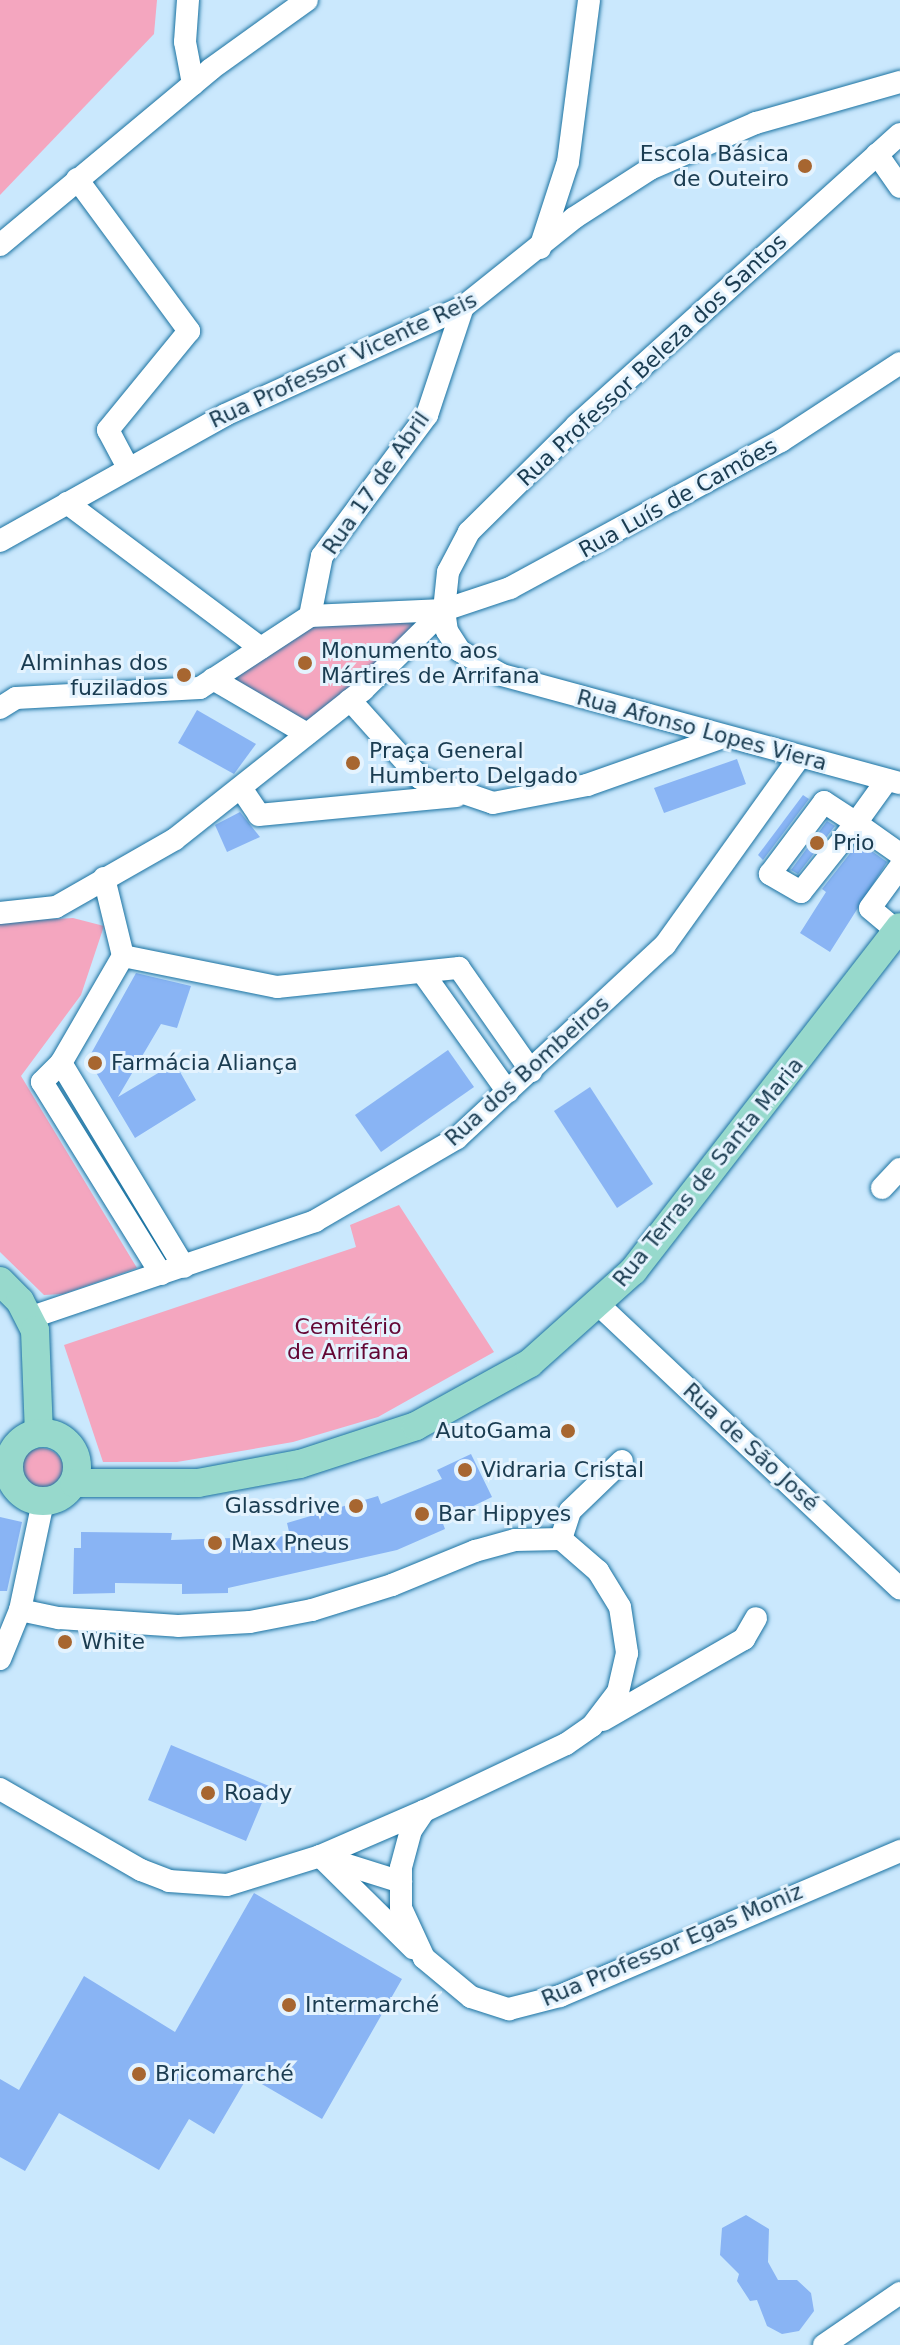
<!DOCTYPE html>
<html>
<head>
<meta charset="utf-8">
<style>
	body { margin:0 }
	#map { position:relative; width:900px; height:2345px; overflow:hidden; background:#cae8fd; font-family:"DejaVu Sans",sans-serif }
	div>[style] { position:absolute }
	.green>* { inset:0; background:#f4a6bf }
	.round { border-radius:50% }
	.building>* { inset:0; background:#89b4f4 }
	.roads { filter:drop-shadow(0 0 2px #1a72a1) drop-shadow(0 0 2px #1a72a1) }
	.minor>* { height:22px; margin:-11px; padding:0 11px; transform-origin:11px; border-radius:11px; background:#fff }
	.major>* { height:28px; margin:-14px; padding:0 14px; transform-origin:14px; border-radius:14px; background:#97d9cc }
	.major>.ring { margin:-14px; padding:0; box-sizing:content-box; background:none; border:28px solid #97d9cc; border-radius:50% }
	.dots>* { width:22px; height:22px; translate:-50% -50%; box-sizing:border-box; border:4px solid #e4f3fe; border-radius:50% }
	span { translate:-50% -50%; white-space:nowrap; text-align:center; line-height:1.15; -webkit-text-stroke:6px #e4f3fe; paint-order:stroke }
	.poi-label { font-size:22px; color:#1a3c51 }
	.right { translate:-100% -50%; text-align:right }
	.left { translate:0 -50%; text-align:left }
	.street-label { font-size:22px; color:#1a3c51 }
	.park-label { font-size:22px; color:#640735 }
</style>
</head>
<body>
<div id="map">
	<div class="green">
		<div style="clip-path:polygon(0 0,157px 0,154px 34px,0 195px)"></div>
		<div style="clip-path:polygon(427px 615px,367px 680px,304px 728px,223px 680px,314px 620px)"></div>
		<div style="clip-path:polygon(73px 918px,104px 926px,81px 995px,21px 1076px,137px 1268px,63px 1294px,44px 1295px,0 1252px,0 922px)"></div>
		<div style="clip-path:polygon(399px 1205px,494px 1352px,378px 1417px,293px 1442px,177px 1462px,103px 1462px,64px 1345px,356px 1247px,350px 1225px)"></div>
		<div class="round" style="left:18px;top:1448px;width:46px;height:46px"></div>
	</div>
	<div class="building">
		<div style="clip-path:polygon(197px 710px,256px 744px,234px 774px,178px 743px)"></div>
		<div style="clip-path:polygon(737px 759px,746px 784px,664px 813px,654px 788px)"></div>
		<div style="clip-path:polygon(803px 795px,809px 799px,763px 860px,758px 855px)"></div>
		<div style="clip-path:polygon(240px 812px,260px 837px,227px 852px,215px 825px)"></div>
		<div style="clip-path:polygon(827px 821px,835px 826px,798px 874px,791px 870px)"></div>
		<div style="clip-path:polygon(859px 842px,887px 862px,830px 952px,800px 933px,826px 892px,822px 889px)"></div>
		<div style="clip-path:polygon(136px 973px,191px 986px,177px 1028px,161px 1024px,118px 1097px,175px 1063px,196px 1100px,135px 1138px,88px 1059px)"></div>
		<div style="clip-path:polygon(448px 1050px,474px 1087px,381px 1152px,355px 1115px)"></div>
		<div style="clip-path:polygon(590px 1087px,653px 1184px,617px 1208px,554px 1111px)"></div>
		<div style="clip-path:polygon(471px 1454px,492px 1497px,442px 1521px,445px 1529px,397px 1550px,228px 1588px,228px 1593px,182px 1594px,182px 1584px,115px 1583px,115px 1593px,73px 1594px,74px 1548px,81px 1548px,81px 1532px,172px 1533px,171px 1540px,290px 1536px,287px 1523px,378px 1496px,381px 1504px,442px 1479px,437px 1470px)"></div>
		<div style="clip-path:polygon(0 1517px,22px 1522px,7px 1591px,0 1591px)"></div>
		<div style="clip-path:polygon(171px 1745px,269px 1786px,246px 1841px,148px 1800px)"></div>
		<div style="clip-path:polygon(254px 1893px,402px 1979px,322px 2119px,248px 2076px,214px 2134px,189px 2119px,159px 2170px,59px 2113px,25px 2171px,0 2157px,0 2079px,19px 2090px,84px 1976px,175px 2032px)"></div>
		<div style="clip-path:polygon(746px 2215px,769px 2229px,768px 2262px,778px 2280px,797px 2280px,811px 2293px,814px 2311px,799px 2331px,782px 2334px,767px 2326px,757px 2300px,750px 2301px,737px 2281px,739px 2274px,720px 2255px,722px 2228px)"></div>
	</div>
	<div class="roads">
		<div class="minor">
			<div style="left:188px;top:0;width:42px;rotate:94.1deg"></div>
			<div style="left:185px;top:42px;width:43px;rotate:79.2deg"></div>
			<div style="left:900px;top:134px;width:436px;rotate:138deg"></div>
			<div style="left:576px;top:426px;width:151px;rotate:135.3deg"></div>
			<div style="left:469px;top:532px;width:45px;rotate:117.7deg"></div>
			<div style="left:448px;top:572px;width:38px;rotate:96deg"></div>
			<div style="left:444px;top:610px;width:21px;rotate:82deg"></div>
			<div style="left:447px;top:631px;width:24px;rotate:57deg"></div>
			<div style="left:460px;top:651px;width:48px;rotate:29.7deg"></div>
			<div style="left:502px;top:675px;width:412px;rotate:15.2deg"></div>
			<div style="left:877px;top:154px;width:40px;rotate:55.1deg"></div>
			<div style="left:77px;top:179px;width:189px;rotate:53.6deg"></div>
			<div style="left:189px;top:331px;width:128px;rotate:129.3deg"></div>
			<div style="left:108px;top:430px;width:40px;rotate:62deg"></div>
			<div style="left:0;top:245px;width:275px;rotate:-39.8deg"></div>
			<div style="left:211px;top:69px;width:118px;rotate:-35.7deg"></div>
			<div style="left:540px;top:248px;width:90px;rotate:-72deg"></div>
			<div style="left:568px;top:162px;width:163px;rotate:-82.6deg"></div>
			<div style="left:67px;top:503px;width:242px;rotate:36.8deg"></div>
			<div style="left:0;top:541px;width:258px;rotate:-29.2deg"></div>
			<div style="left:225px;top:415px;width:261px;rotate:-24.4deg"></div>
			<div style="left:463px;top:307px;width:142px;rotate:-38.7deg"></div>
			<div style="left:574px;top:218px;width:90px;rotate:-32.8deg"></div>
			<div style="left:650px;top:169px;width:116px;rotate:-23.5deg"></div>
			<div style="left:756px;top:123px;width:150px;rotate:-15.9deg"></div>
			<div style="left:310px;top:616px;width:61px;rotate:-78.7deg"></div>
			<div style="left:322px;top:556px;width:176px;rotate:-53.3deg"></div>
			<div style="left:427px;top:415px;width:114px;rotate:-71.6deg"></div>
			<div style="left:213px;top:679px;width:109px;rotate:30.3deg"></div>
			<div style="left:350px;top:700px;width:105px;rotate:48.1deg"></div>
			<div style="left:420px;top:778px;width:77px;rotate:18.9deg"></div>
			<div style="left:493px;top:803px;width:96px;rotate:-10.8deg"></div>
			<div style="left:587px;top:785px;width:144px;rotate:-19.4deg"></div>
			<div style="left:0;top:708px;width:19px;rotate:-32deg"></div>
			<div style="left:16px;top:698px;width:184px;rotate:-3.1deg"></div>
			<div style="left:200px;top:688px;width:131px;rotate:-33.2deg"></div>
			<div style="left:310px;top:616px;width:134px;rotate:-2.6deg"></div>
			<div style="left:444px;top:610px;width:70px;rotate:-18.4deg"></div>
			<div style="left:510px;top:588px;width:308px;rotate:-28.5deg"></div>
			<div style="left:781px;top:441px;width:142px;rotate:-33.2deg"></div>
			<div style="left:887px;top:780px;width:53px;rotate:125.8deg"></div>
			<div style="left:856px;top:823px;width:54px;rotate:35.2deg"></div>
			<div style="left:245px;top:794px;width:25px;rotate:56deg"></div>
			<div style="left:259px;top:815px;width:198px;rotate:-5.5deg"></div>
			<div style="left:824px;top:802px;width:38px;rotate:33deg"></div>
			<div style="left:856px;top:823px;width:88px;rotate:128.6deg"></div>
			<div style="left:801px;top:892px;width:36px;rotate:-150deg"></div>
			<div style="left:770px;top:874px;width:90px;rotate:-53.1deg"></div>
			<div style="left:104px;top:878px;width:80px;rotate:76.3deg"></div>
			<div style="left:123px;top:956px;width:124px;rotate:120.1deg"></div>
			<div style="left:61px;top:1063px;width:27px;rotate:135deg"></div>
			<div style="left:42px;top:1082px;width:226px;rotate:58.2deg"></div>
			<div style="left:0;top:913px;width:56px;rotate:-6.1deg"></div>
			<div style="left:56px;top:907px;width:137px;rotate:-29.7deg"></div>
			<div style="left:175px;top:839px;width:240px;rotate:-38.4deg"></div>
			<div style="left:363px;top:690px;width:114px;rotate:-44.6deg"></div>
			<div style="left:897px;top:931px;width:35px;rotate:-140deg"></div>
			<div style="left:870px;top:908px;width:51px;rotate:-53.8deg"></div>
			<div style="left:123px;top:956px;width:157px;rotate:11.4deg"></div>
			<div style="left:277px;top:987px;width:183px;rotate:-6deg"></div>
			<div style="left:459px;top:968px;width:126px;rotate:55deg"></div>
			<div style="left:423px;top:973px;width:146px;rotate:54.5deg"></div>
			<div style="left:61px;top:1063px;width:238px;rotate:58.9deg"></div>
			<div style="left:882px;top:1188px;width:26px;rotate:-47deg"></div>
			<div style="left:600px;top:1306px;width:412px;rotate:43.3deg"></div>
			<div style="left:32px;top:1317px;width:299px;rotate:-18.7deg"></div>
			<div style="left:315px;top:1221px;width:164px;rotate:-30.3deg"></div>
			<div style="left:457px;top:1138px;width:284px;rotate:-42.9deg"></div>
			<div style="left:665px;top:945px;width:230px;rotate:-54.4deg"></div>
			<div style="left:561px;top:1539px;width:29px;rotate:-72deg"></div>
			<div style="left:570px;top:1511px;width:72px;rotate:-43.9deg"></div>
			<div style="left:20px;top:1610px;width:40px;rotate:12deg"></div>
			<div style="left:59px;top:1618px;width:119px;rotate:3.8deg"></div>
			<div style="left:178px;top:1626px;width:72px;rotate:-3.2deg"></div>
			<div style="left:250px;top:1622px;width:63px;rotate:-11deg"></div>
			<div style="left:312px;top:1610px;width:84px;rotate:-17.4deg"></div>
			<div style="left:392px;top:1585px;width:90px;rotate:-22.3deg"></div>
			<div style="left:475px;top:1551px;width:41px;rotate:-15.4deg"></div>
			<div style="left:515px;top:1540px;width:46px;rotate:-1.2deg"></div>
			<div style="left:561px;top:1539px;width:49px;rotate:40.9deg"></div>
			<div style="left:598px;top:1571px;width:42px;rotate:58.6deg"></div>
			<div style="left:620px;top:1607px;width:47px;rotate:81.3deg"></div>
			<div style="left:627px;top:1653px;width:40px;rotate:103deg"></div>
			<div style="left:618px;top:1692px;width:43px;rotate:127.4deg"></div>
			<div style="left:592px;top:1726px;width:32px;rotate:145deg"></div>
			<div style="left:566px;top:1744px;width:157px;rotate:154.7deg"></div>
			<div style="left:424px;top:1811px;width:23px;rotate:124deg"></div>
			<div style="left:411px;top:1830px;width:39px;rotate:105deg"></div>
			<div style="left:401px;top:1868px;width:40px;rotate:90deg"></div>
			<div style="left:401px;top:1908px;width:55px;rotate:65.3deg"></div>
			<div style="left:424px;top:1958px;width:61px;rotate:39.7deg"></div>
			<div style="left:471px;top:1997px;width:40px;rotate:18deg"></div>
			<div style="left:509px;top:2009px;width:53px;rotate:-14.3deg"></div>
			<div style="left:560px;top:1996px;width:370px;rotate:-23.1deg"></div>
			<div style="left:0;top:1659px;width:53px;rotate:-67.8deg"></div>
			<div style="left:20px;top:1610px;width:110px;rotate:-78deg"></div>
			<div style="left:603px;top:1720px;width:163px;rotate:-29.9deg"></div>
			<div style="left:744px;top:1639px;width:24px;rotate:-60deg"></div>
			<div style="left:0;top:1789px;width:163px;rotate:29.9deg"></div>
			<div style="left:141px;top:1870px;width:30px;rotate:21deg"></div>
			<div style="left:169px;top:1881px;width:58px;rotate:3.9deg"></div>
			<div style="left:227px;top:1885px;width:97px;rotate:-17.3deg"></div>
			<div style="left:320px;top:1856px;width:113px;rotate:-23.4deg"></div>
			<div style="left:320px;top:1856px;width:131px;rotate:44.7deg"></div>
			<div style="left:325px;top:1858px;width:80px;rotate:17.5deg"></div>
			<div style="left:824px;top:2345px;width:92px;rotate:-34.4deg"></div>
		</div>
		<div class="major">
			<div style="left:0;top:1281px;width:28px;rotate:45deg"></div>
			<div style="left:20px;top:1301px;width:33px;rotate:63deg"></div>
			<div style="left:35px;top:1330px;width:103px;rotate:87.8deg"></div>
			<div class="ring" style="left:9px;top:1433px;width:40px;height:40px"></div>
			<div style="left:74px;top:1483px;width:124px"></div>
			<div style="left:198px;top:1483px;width:104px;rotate:-10.6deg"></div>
			<div style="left:300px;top:1464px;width:122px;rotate:-18.1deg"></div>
			<div style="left:416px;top:1426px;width:130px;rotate:-28.9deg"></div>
			<div style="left:530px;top:1363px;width:138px;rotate:-41.8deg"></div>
			<div style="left:633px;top:1271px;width:435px;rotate:-52.2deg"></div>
		</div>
	</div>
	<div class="dots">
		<div style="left:805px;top:166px;background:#a76630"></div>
		<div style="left:305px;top:663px;background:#a76630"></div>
		<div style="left:184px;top:675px;background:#a76630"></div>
		<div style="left:353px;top:763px;background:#a76630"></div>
		<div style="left:817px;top:843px;background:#a76630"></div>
		<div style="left:95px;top:1063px;background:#a76630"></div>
		<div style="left:568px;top:1431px;background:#a76630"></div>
		<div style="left:465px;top:1470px;background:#a76630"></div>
		<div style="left:356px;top:1506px;background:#a76630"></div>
		<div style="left:422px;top:1514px;background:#a76630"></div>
		<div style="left:215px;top:1543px;background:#a76630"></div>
		<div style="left:65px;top:1642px;background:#a76630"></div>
		<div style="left:208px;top:1793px;background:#a76630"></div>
		<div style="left:289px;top:2005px;background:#a76630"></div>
		<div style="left:139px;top:2074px;background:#a76630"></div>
	</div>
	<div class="poi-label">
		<span class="right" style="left:789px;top:166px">Escola Básica<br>de Outeiro</span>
		<span class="left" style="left:321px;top:663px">Monumento aos<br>Mártires de Arrifana</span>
		<span class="right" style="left:168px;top:675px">Alminhas dos<br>fuzilados</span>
		<span class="left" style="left:369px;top:763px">Praça General<br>Humberto Delgado</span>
		<span class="left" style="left:833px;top:843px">Prio</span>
		<span class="left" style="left:111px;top:1063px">Farmácia Aliança</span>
		<span class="right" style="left:552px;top:1431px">AutoGama</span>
		<span class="left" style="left:481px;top:1470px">Vidraria Cristal</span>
		<span class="right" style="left:340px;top:1506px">Glassdrive</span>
		<span class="left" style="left:438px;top:1514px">Bar Hippyes</span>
		<span class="left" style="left:231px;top:1543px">Max Pneus</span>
		<span class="left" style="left:81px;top:1642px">White</span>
		<span class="left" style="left:224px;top:1793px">Roady</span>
		<span class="left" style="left:305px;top:2005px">Intermarché</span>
		<span class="left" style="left:155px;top:2074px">Bricomarché</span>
	</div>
	<div class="street-label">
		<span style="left:343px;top:360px;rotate:-25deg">Rua Professor Vicente Reis</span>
		<span style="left:652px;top:360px;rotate:-43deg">Rua Professor Beleza dos Santos</span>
		<span style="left:376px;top:483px;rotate:-55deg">Rua 17 de Abril</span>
		<span style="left:678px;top:498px;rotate:-29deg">Rua Luís de Camões</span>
		<span style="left:702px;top:730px;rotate:15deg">Rua Afonso Lopes Viera</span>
		<span style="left:527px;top:1071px;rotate:-42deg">Rua dos Bombeiros</span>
		<span style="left:708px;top:1172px;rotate:-51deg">Rua Terras de Santa Maria</span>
		<span style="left:751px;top:1447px;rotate:43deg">Rua de São José</span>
		<span style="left:672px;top:1945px;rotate:-23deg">Rua Professor Egas Moniz</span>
	</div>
	<div class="park-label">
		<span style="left:348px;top:1339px">Cemitério<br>de Arrifana</span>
	</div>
</div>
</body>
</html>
